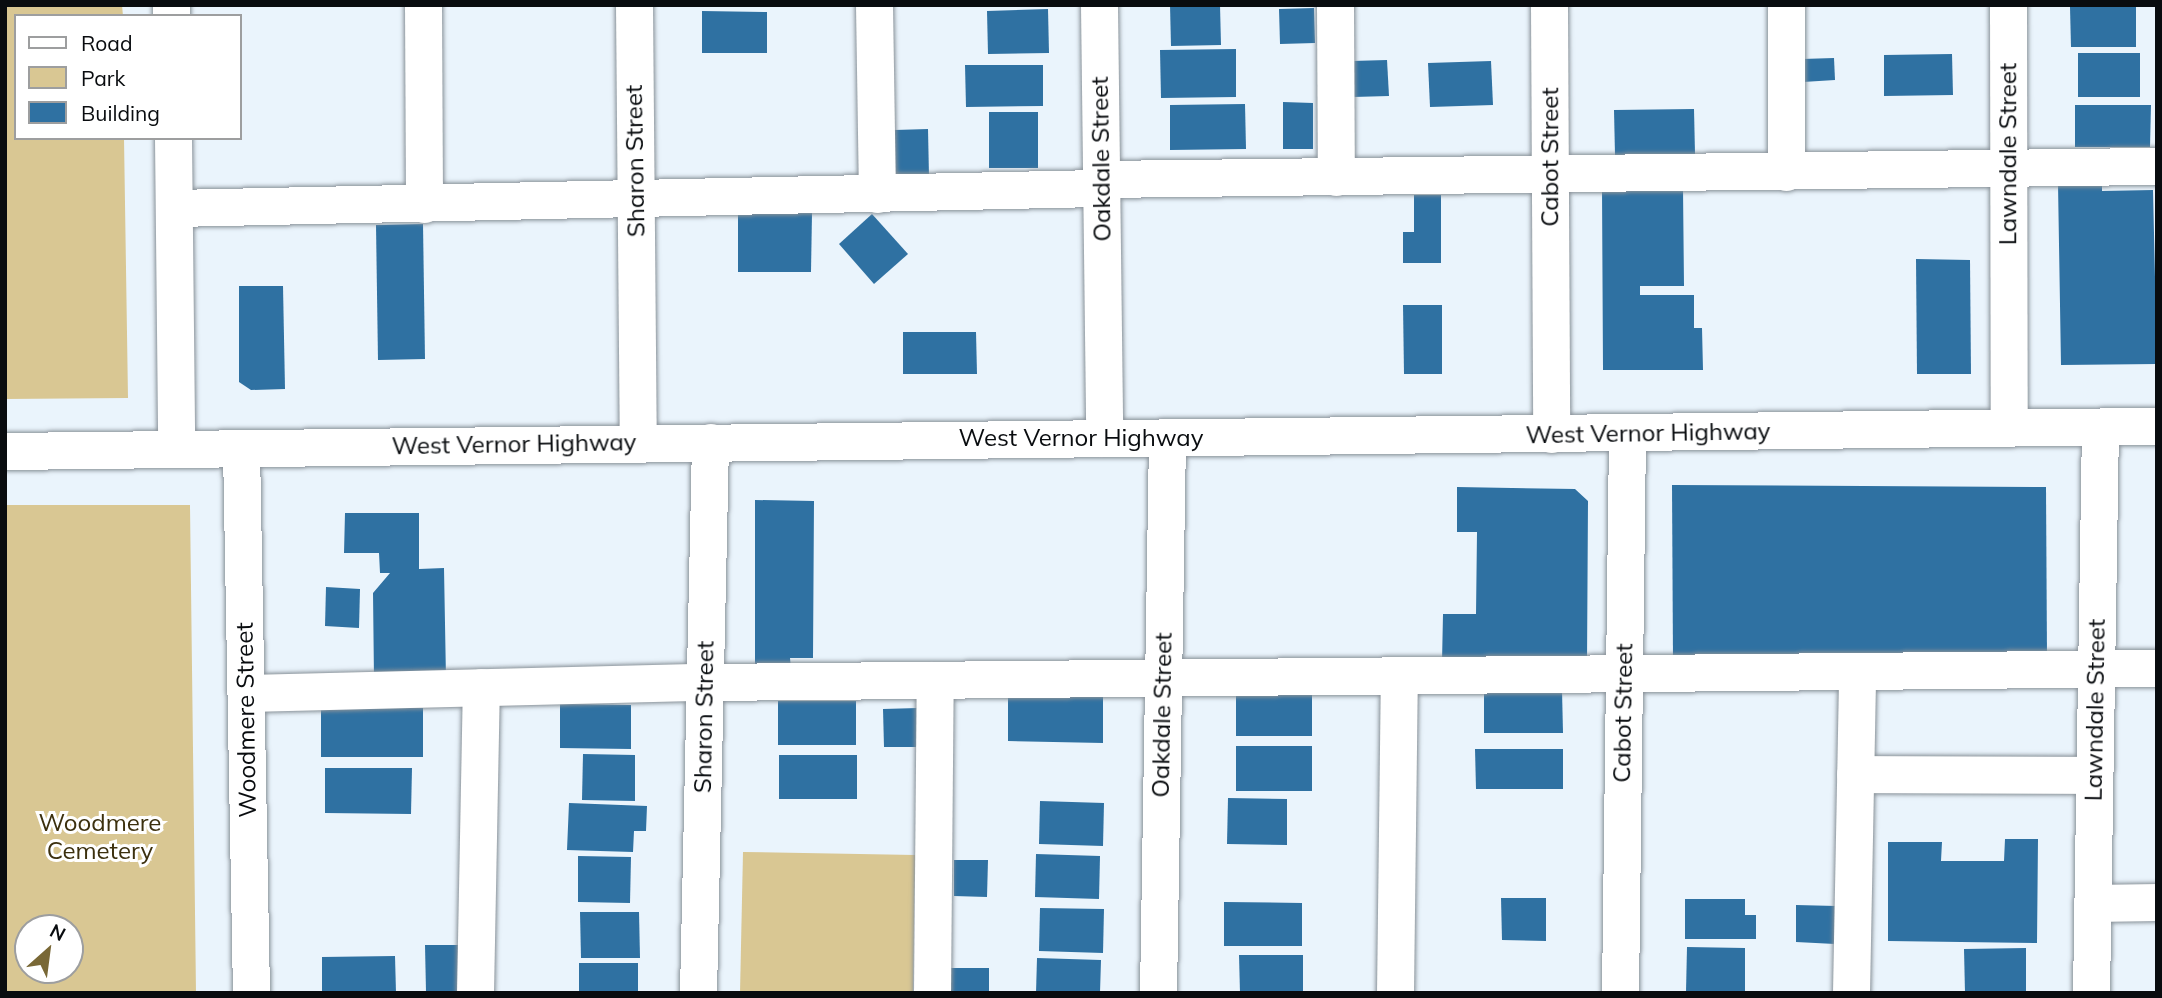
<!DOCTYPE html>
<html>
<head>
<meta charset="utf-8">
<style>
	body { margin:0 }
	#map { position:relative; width:2162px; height:998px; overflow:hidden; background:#eaf4fc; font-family:Mulish,sans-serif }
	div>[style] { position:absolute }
	.green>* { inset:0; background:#d9c793 }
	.building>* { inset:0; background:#2f71a2 }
	.roads { filter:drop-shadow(0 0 2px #899299) drop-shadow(0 0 2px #899299) }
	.minor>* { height:37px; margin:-18.5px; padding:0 18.5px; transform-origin:18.5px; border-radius:18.5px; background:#fff }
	span { translate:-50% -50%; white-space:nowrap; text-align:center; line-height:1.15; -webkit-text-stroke:6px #fff; paint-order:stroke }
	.street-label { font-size:24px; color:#090c0f }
	.park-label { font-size:24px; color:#3c300e }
	.frame { position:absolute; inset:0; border:7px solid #090c0f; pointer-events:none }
	.legend { position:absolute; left:14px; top:14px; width:228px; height:126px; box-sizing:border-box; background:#fff; border:2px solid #9d9e9f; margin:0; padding:9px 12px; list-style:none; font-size:21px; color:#090c0f }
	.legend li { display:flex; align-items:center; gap:14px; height:35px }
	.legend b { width:35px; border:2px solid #9d9e9f }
	.north { position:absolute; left:14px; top:914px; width:70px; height:70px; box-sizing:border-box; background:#fff; border:2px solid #9d9e9f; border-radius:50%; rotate:28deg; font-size:19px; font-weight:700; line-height:28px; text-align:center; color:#090c0f }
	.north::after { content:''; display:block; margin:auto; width:24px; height:32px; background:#796836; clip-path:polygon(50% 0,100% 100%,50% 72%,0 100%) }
</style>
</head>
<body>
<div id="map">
	<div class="green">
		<div style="clip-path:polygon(5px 5px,122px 5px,123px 16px,16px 16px,16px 138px,124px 138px,128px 398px,5px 399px)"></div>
		<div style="clip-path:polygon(evenodd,5px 505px,190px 505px,196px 993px,5px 993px,5px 505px,28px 928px,70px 928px,70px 970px,28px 970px,28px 928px)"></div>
		<div style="clip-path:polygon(743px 852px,915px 855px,913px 993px,740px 993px)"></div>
	</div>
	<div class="building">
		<div style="clip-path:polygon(1170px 5px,1220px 5px,1221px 45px,1171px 46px)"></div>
		<div style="clip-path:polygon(2136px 6px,2136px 47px,2071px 47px,2070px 7px)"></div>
		<div style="clip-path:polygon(1314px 8px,1315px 43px,1280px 44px,1279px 9px)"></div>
		<div style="clip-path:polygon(1048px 9px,1049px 53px,988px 54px,987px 11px)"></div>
		<div style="clip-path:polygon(702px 11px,767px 12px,767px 53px,702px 53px)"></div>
		<div style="clip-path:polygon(1236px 49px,1236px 97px,1161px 98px,1160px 50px)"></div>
		<div style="clip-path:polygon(2078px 53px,2140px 53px,2140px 97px,2078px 97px)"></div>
		<div style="clip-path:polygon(1952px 54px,1953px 95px,1884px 96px,1884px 55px)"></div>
		<div style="clip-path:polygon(1834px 58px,1835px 80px,1803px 82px,1802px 59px)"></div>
		<div style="clip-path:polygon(1387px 60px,1389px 96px,1353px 97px,1352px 61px)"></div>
		<div style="clip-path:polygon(1491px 61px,1493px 105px,1430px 107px,1428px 63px)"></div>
		<div style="clip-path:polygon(965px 65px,1043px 65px,1043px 106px,966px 107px)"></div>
		<div style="clip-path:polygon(1283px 102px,1313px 103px,1313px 149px,1283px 149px)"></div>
		<div style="clip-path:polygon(1245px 104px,1246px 149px,1170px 150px,1170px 105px)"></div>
		<div style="clip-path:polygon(2075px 105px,2151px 105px,2150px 147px,2075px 147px)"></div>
		<div style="clip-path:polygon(1694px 109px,1695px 154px,1615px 155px,1614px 110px)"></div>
		<div style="clip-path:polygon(989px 112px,1038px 112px,1038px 168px,989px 168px)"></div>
		<div style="clip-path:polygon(928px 129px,929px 177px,895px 177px,895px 130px)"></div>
		<div style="clip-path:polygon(2102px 183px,2102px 191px,2153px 190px,2157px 364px,2061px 365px,2058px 184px)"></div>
		<div style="clip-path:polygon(1683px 188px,1684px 286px,1640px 286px,1640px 295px,1694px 295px,1694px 328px,1702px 328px,1703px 370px,1603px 370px,1602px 189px)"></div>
		<div style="clip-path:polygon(1414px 195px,1441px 195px,1441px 263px,1403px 263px,1403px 232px,1414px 232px)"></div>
		<div style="clip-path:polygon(738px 213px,812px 213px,811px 272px,738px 272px)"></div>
		<div style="clip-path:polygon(872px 214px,908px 254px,874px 284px,839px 244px)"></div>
		<div style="clip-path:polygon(423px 224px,425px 359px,378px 360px,376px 225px)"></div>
		<div style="clip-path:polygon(1916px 259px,1970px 260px,1971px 374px,1917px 374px)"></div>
		<div style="clip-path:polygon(239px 286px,283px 286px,285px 389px,251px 390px,239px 382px)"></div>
		<div style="clip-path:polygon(1403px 305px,1442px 305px,1442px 374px,1404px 374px)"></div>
		<div style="clip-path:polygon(903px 332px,976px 332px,977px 374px,903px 374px)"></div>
		<div style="clip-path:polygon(1672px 485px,2046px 487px,2047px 658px,1673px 660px)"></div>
		<div style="clip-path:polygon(1457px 487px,1575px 489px,1588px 501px,1587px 663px,1442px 662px,1443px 614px,1476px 614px,1477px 532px,1457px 532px)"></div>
		<div style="clip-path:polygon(755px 500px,814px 501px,813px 658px,790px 658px,791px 669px,755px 669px)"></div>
		<div style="clip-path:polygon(345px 513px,419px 513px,419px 569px,444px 568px,446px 679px,374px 680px,373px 593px,390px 573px,380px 573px,379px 553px,344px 553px)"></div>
		<div style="clip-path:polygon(326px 587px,360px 589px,359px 628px,325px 626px)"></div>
		<div style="clip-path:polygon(1484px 690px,1562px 690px,1563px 733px,1484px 733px)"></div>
		<div style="clip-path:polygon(1236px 691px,1312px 691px,1312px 736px,1236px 736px)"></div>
		<div style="clip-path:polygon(1008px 694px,1103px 695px,1103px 743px,1008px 741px)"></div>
		<div style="clip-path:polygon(778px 701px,856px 701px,856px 745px,778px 745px)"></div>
		<div style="clip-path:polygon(560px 704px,631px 705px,631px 749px,560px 748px)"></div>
		<div style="clip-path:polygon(321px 708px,423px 708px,423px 757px,321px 757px)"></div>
		<div style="clip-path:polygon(918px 708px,918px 747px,884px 747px,883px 709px)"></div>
		<div style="clip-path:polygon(1236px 746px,1312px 746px,1312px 791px,1236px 791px)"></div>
		<div style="clip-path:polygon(1475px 749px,1563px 749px,1563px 789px,1476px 789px)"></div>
		<div style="clip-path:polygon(583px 754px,635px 755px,635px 801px,582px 800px)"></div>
		<div style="clip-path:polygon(779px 755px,857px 755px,857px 799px,779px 799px)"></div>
		<div style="clip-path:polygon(325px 768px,412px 768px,411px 814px,325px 813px)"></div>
		<div style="clip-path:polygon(1228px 798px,1287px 799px,1287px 845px,1227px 844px)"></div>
		<div style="clip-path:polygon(1040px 801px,1104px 803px,1103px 846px,1039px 844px)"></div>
		<div style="clip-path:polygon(569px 803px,647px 806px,646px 831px,634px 831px,633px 852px,567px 850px)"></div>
		<div style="clip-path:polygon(2005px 839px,2038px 839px,2037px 943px,1888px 941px,1888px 842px,1942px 842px,1941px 861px,2004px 861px)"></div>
		<div style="clip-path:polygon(1036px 854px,1100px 856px,1099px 899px,1035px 897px)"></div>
		<div style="clip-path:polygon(578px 856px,631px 857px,630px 903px,578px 902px)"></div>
		<div style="clip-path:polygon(954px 860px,988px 860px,987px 897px,954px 896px)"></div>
		<div style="clip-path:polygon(1501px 898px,1546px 898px,1546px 941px,1502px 940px)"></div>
		<div style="clip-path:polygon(1685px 899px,1745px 899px,1745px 915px,1756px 915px,1756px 939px,1685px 939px)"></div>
		<div style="clip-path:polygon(1224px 902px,1302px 903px,1302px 946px,1224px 946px)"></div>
		<div style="clip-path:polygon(1796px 905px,1836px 906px,1835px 944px,1796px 942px)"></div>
		<div style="clip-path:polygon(1040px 908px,1104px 909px,1103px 953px,1039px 951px)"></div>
		<div style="clip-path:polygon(580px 912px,639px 912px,640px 958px,581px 958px)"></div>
		<div style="clip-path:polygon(425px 945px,458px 945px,459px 991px,426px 992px)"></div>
		<div style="clip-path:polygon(1687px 947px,1745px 948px,1745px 993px,1686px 992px)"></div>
		<div style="clip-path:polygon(2026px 948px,2026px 993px,1965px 993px,1964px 949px)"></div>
		<div style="clip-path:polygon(1239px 955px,1303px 955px,1303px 993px,1240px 993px)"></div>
		<div style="clip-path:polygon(395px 956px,396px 993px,322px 993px,322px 957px)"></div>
		<div style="clip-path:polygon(1037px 958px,1101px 960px,1100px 993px,1036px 993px)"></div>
		<div style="clip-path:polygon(579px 963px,638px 963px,638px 993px,579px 993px)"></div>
		<div style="clip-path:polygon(950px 968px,989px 968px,989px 993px,950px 993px)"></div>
	</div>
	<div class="roads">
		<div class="minor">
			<div style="left:171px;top:5px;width:11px;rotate:90deg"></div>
			<div style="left:423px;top:5px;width:199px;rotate:89.7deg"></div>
			<div style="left:634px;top:5px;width:438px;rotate:89.5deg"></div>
			<div style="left:874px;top:5px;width:189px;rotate:89.1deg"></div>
			<div style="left:1099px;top:5px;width:433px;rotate:89.3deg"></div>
			<div style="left:1335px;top:5px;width:172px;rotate:89.7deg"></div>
			<div style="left:1549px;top:5px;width:429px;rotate:89.7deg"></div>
			<div style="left:1786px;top:5px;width:167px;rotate:90deg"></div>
			<div style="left:2008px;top:5px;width:423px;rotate:89.9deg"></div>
			<div style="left:173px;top:138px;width:310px;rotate:89.4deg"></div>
			<div style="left:1101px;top:179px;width:1056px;rotate:-0.71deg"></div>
			<div style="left:174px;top:208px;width:927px;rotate:-1.24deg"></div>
			<div style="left:241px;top:448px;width:545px;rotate:88.95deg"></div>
			<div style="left:5px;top:451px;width:2152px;rotate:-0.67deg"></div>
			<div style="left:246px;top:693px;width:459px;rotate:-1.4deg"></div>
			<div style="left:705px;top:682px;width:1452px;rotate:-0.55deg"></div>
			<div style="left:1855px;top:774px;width:239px;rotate:0.2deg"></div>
			<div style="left:2093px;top:903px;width:64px;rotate:-0.9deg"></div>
			<div style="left:475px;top:993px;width:306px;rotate:-88.9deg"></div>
			<div style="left:698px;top:993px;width:551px;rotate:-88.75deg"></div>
			<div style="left:932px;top:993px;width:313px;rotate:-89.5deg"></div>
			<div style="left:1158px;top:993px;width:555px;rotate:-89.07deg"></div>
			<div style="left:1395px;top:993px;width:316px;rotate:-89.3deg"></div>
			<div style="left:1620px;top:993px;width:559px;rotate:-89.28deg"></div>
			<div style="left:1851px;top:993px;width:318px;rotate:-88.9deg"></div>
			<div style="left:2091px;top:993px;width:566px;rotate:-89.09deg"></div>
		</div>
	</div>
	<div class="street-label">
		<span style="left:2008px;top:154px;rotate:-90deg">Lawndale Street</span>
		<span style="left:1550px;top:157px;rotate:-90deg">Cabot Street</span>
		<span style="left:1101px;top:159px;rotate:-91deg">Oakdale Street</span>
		<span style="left:635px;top:161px;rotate:-91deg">Sharon Street</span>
		<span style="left:1648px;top:433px;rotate:-1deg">West Vernor Highway</span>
		<span style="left:1081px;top:438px">West Vernor Highway</span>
		<span style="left:514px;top:444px;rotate:-1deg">West Vernor Highway</span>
		<span style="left:2095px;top:710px;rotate:-89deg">Lawndale Street</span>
		<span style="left:1623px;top:713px;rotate:-89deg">Cabot Street</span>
		<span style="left:1162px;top:715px;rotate:-89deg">Oakdale Street</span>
		<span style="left:704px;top:717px;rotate:-89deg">Sharon Street</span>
		<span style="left:246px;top:720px;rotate:-91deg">Woodmere Street</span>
	</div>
	<div class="park-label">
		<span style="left:100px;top:837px">Woodmere<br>Cemetery</span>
	</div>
	<div class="frame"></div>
	<ul class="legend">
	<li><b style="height:9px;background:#fff"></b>Road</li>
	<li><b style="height:19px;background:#d9c793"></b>Park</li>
	<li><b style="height:19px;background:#2f71a2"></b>Building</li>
	</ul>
	<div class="north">N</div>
</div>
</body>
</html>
